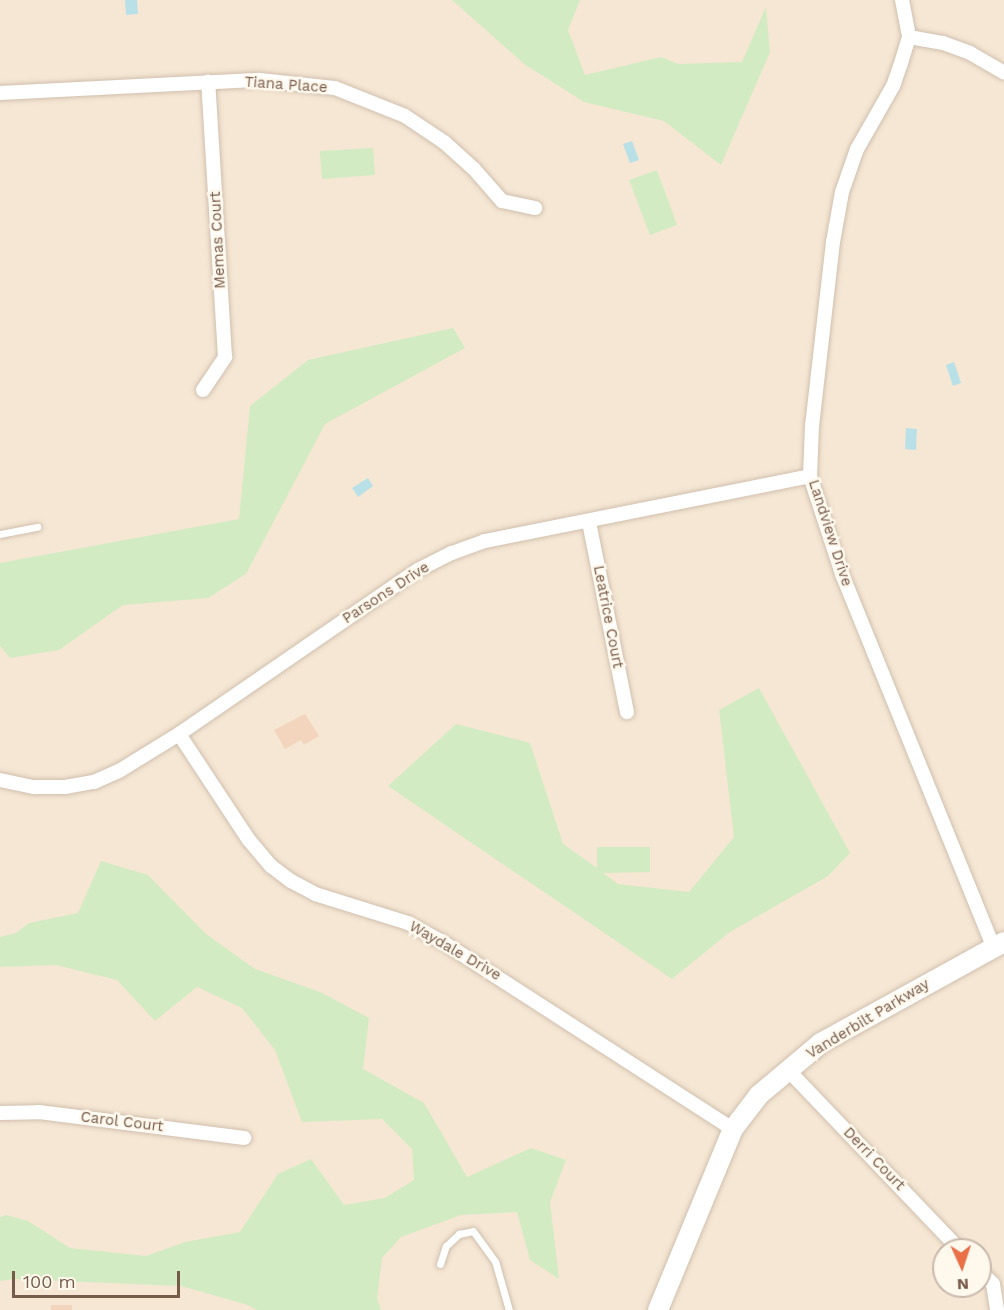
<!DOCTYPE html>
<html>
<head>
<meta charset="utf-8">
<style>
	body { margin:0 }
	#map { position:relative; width:1004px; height:1310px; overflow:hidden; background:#fdf5e6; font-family:"Work Sans",sans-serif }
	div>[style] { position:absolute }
	.residential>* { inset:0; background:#f5e7d4 }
	.green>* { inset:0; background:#d3ebc3 }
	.water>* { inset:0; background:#b9e0e7 }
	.building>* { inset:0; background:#f3d4bd }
	.roads { filter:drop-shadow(0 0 2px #d1bfae) drop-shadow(0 0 2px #d1bfae) }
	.lane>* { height:7px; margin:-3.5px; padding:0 3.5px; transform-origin:3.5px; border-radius:3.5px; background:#fff }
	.street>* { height:14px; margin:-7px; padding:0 7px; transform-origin:7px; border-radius:7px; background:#fff }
	.secondary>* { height:20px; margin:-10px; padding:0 10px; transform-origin:10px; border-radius:10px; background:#fff }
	span { translate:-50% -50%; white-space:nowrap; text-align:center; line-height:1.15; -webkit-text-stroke:5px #fff8ed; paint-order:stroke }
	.street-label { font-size:15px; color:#775b4a }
	.north { position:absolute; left:932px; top:1238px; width:60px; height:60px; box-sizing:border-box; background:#fff8ed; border:2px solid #c9b9ac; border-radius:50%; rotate:177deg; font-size:16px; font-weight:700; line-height:24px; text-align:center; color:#775b4a }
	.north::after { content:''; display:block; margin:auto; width:21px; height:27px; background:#ea7048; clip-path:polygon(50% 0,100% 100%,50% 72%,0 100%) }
	.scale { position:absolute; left:12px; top:1271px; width:168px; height:27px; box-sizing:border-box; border:3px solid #775b4a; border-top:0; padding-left:8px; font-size:18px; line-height:21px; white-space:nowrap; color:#775b4a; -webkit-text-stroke:4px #fff8ed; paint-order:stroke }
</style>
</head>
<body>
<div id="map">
	<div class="residential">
		<div style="clip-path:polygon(evenodd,0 0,1004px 0,1004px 1310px,0 1310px,0 0,944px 1250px,980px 1250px,980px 1286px,944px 1286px,944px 1250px)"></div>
	</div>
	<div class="green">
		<div style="clip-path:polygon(452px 0,580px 0,568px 30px,585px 75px,661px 57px,678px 64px,742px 62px,766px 7px,770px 52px,721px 165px,664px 121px,584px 102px,524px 64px)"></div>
		<div style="clip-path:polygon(373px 148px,375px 175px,322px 179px,320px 151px)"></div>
		<div style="clip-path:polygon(657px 170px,677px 225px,650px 235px,629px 180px)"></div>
		<div style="clip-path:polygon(453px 328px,465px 348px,325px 424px,246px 574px,208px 598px,123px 605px,59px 650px,10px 658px,0 646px,0 563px,239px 519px,250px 406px,308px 360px)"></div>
		<div style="clip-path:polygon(759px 688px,850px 853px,828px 876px,730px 932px,672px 979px,388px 786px,456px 724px,530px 743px,563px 844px,597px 868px,597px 847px,650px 847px,650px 872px,603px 873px,618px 884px,689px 892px,734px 837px,719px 710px)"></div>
		<div style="clip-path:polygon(101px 861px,148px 875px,206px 934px,255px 969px,320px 992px,369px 1018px,363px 1069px,424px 1103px,467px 1177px,531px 1148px,566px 1160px,550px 1202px,559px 1279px,530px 1260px,517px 1212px,461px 1215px,401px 1237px,382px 1258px,377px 1298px,381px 1310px,257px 1310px,248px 1305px,181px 1286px,15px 1279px,0 1281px,0 1217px,6px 1215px,28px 1221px,70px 1248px,146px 1256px,185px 1242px,240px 1232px,278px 1174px,311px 1159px,344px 1205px,385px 1198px,414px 1180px,412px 1149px,382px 1119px,302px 1122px,275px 1050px,242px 1008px,197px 987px,155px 1021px,117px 980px,56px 965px,0 967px,0 937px,16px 933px,29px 923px,78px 913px)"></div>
	</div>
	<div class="water">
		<div style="clip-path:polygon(125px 0,137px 0,138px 14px,126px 15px)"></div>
		<div style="clip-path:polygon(632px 141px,639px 160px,630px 163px,623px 144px)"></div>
		<div style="clip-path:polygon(954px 362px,961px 383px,953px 386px,946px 365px)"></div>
		<div style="clip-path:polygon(906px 428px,917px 429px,916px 450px,905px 449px)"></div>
		<div style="clip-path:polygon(368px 478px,373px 486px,358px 497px,352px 488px)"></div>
	</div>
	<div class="building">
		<div style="clip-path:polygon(305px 714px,319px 736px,304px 745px,301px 740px,285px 749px,274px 730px)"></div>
		<div style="clip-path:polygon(51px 1305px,72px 1305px,72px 1310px,51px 1310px)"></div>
	</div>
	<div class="roads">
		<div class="lane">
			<div style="left:0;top:534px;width:38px;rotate:-11deg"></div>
			<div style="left:440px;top:1264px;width:19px;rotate:-72deg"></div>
			<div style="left:446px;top:1246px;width:18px;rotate:-43deg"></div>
			<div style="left:459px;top:1234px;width:14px;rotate:-12deg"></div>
			<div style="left:473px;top:1231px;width:37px;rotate:54deg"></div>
			<div style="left:495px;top:1261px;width:51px;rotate:74.1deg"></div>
		</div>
		<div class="street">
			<div style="left:902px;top:0;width:38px;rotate:79deg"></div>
			<div style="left:909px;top:37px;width:30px;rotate:107deg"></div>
			<div style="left:900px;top:66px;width:21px;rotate:109deg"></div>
			<div style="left:893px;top:86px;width:73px;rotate:119.7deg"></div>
			<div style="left:857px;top:149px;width:46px;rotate:109.2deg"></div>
			<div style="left:842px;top:192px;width:51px;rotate:100.2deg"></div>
			<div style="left:833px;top:242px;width:184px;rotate:96.5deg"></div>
			<div style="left:812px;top:425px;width:51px;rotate:92.2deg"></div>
			<div style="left:810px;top:476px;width:103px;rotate:71.9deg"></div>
			<div style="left:842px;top:574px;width:404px;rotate:67.9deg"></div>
			<div style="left:909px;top:37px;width:35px;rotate:10deg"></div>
			<div style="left:943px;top:43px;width:29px;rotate:20deg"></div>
			<div style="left:970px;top:53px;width:39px;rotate:30deg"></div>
			<div style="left:0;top:93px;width:260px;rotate:-2.9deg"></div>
			<div style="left:260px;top:80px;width:75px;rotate:6.1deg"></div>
			<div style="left:335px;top:88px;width:75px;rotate:21.8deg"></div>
			<div style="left:405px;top:116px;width:47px;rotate:33.7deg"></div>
			<div style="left:444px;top:142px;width:40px;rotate:42deg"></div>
			<div style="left:474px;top:169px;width:43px;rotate:48.8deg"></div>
			<div style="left:502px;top:201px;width:34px;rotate:12deg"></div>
			<div style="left:203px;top:390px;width:40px;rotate:-56deg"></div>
			<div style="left:225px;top:357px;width:276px;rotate:-93.5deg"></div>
			<div style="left:589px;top:522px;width:194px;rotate:78.7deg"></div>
			<div style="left:179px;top:734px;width:127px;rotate:56.6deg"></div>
			<div style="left:249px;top:840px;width:34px;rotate:50deg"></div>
			<div style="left:271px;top:866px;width:25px;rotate:37deg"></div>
			<div style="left:291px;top:881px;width:27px;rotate:28deg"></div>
			<div style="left:315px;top:894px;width:97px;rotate:17.3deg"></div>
			<div style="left:408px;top:923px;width:38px;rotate:29deg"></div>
			<div style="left:441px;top:941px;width:347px;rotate:32.8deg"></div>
			<div style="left:0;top:780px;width:35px;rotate:12deg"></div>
			<div style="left:34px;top:787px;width:31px"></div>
			<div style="left:65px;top:787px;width:29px;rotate:-10deg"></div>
			<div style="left:94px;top:782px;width:27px;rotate:-24deg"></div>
			<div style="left:119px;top:771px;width:70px;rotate:-31.7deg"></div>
			<div style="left:179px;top:734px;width:290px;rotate:-34.5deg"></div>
			<div style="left:418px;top:570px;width:38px;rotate:-27deg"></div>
			<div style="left:452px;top:553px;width:35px;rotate:-20deg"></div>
			<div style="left:485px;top:541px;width:331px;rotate:-11.3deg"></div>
			<div style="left:787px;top:1069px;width:250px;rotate:46.3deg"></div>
			<div style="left:0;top:1113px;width:39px;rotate:-1deg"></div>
			<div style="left:39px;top:1112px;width:207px;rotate:7.2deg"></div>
			<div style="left:980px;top:1271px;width:18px;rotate:45deg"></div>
			<div style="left:993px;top:1284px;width:26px;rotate:81deg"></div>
		</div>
		<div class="secondary">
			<div style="left:658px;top:1310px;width:196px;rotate:-67.5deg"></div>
			<div style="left:733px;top:1129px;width:43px;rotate:-52.6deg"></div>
			<div style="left:759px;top:1095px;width:81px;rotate:-40deg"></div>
			<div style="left:821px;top:1043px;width:209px;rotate:-28.9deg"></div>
		</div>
	</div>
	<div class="street-label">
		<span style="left:286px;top:85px;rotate:4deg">Tiana Place</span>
		<span style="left:218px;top:240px;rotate:-93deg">Memas Court</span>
		<span style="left:830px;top:533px;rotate:72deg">Landview Drive</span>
		<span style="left:386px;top:593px;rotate:-33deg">Parsons Drive</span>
		<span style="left:608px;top:617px;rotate:79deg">Leatrice Court</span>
		<span style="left:455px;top:951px;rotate:30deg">Waydale Drive</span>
		<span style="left:868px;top:1019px;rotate:-31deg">Vanderbilt Parkway</span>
		<span style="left:122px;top:1122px;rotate:7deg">Carol Court</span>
		<span style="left:874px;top:1159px;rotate:46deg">Derri Court</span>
	</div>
	<div class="north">N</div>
	<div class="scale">100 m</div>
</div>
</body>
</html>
